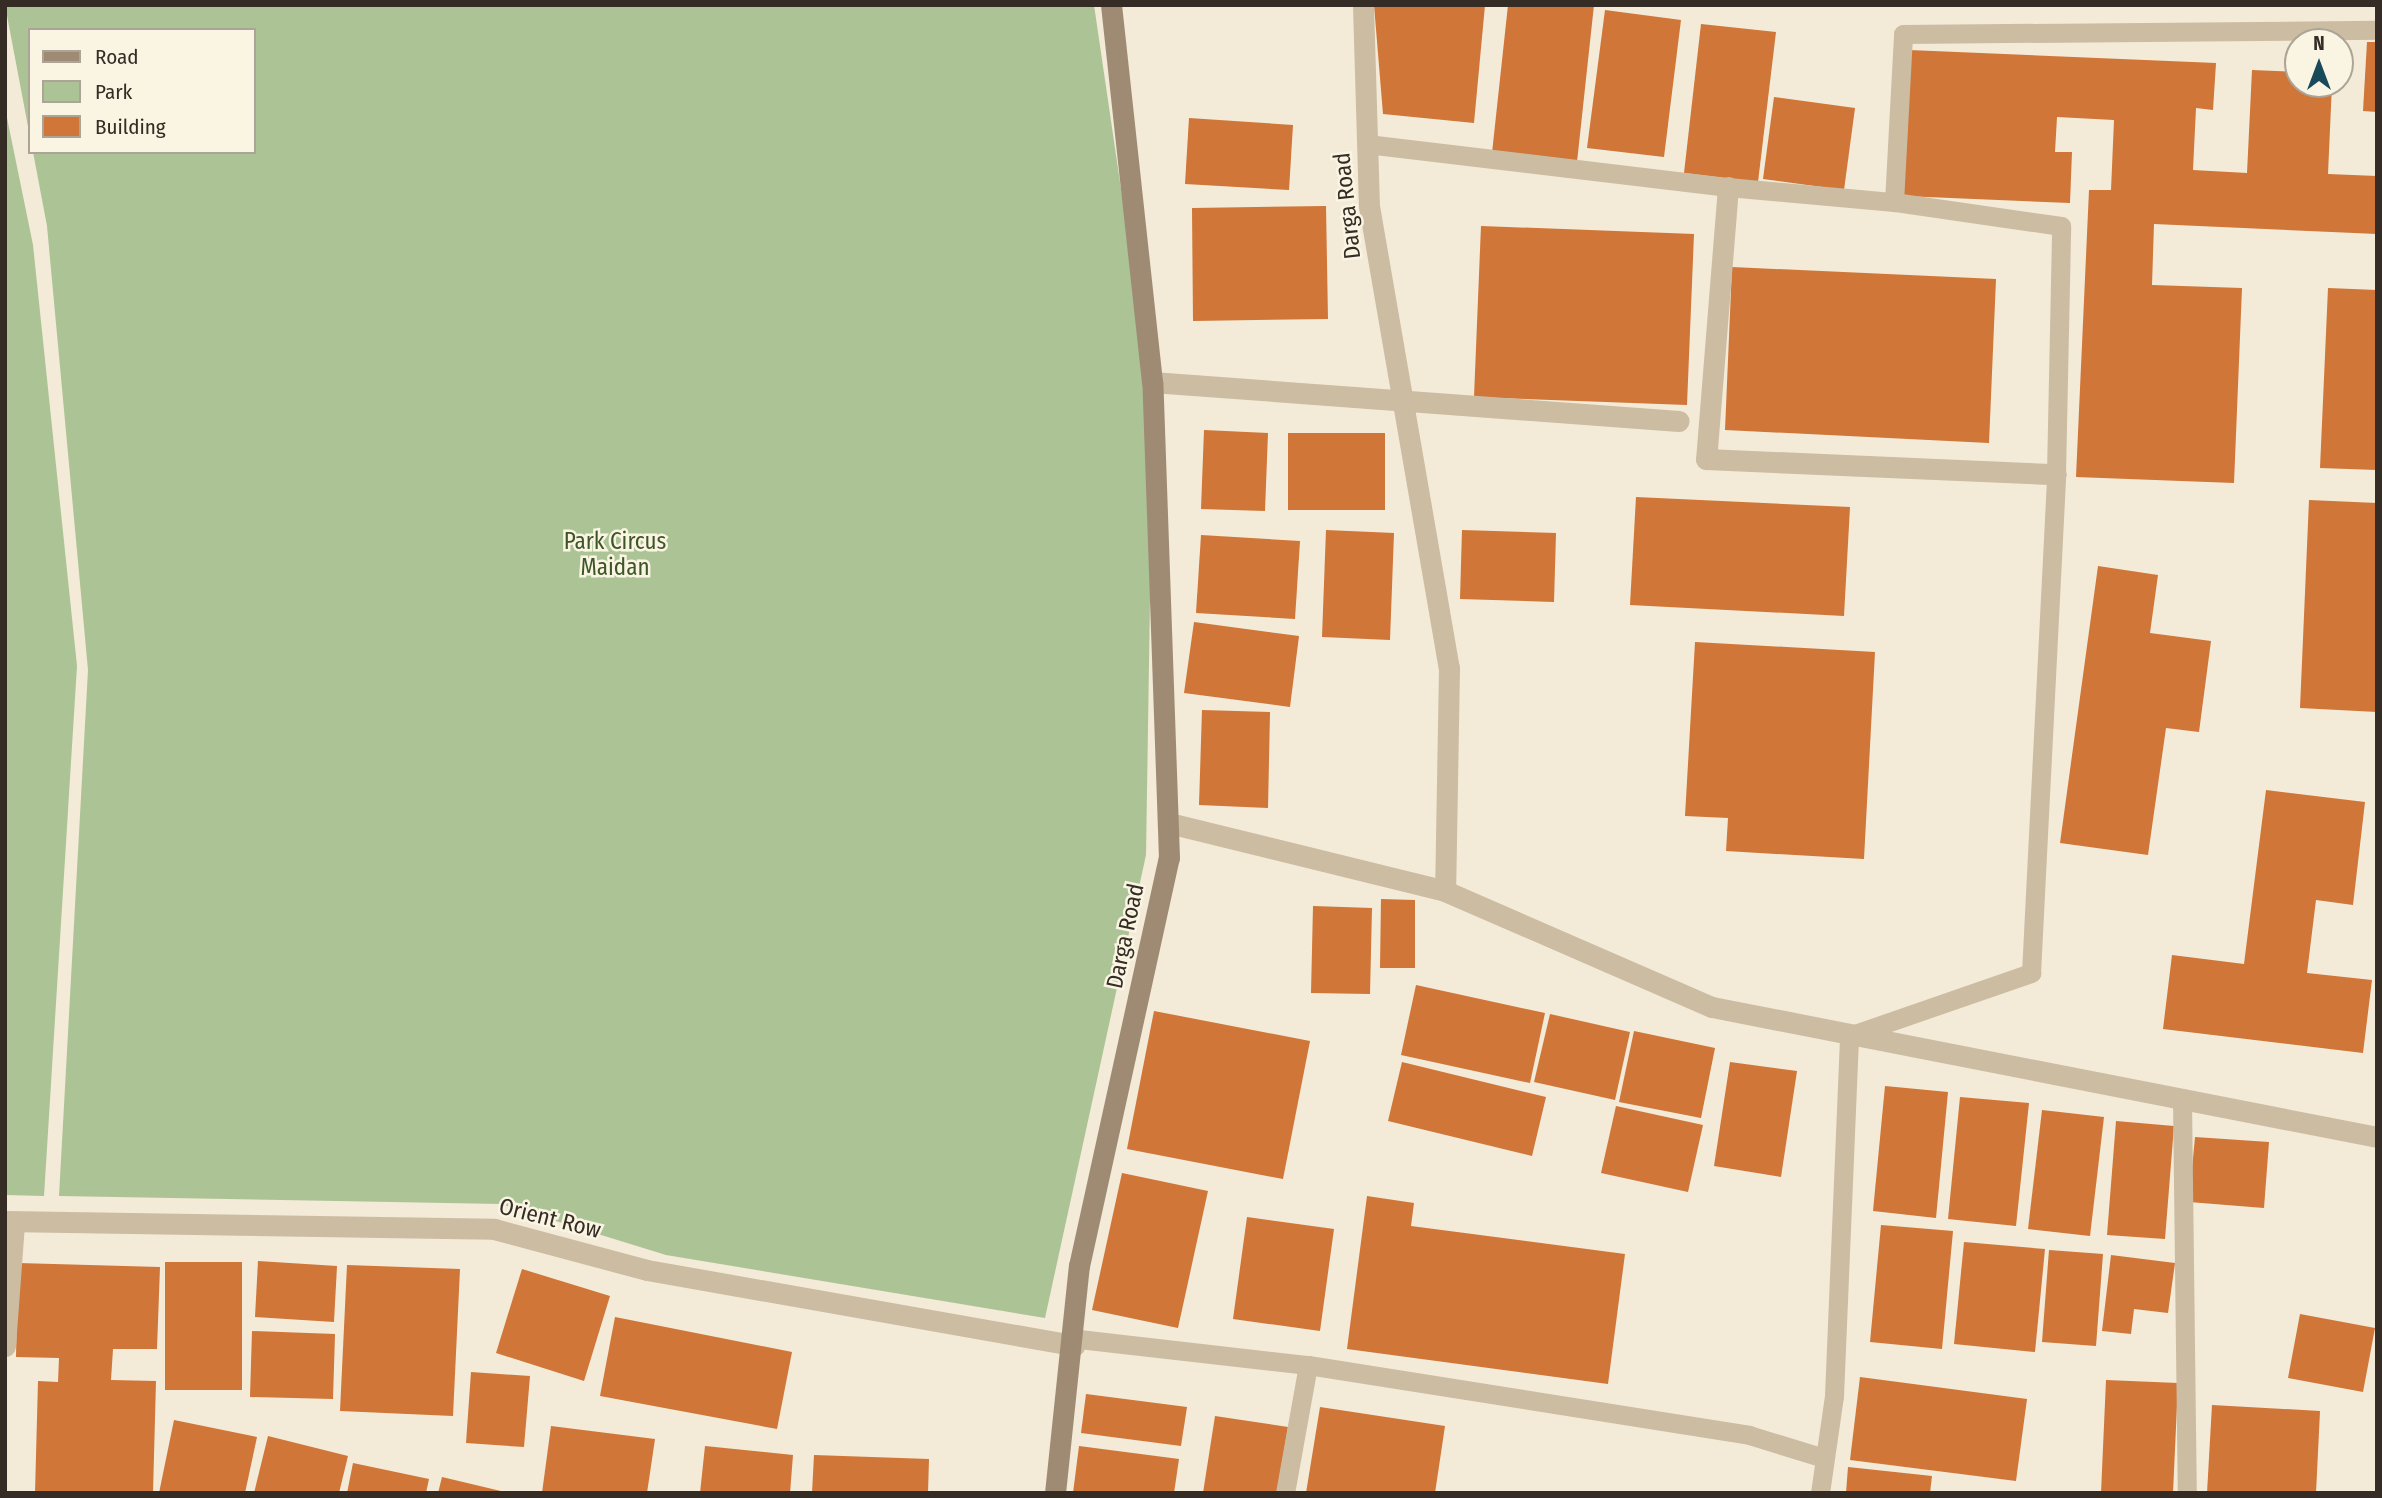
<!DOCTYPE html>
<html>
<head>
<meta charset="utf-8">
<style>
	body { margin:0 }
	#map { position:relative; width:2382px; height:1498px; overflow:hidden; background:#f3ead7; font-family:"Fira Sans Condensed",sans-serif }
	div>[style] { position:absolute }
	.green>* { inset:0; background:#acc396 }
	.building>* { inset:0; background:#cf7638 }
	.lane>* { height:19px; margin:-9.5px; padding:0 9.5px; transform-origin:9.5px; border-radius:9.5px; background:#cbbca2 }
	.street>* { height:21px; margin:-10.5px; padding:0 10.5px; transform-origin:10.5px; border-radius:10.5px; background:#cbbca2 }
	.secondary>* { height:21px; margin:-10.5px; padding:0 10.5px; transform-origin:10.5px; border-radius:10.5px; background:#9f8b73 }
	span { translate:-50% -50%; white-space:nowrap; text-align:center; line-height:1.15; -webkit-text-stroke:5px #faf4e3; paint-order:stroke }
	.street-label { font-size:23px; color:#352d25 }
	.park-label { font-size:23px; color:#3d5627 }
	.frame { position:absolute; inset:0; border:7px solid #352d25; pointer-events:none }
	.legend { position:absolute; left:28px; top:28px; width:228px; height:126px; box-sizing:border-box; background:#faf4e3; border:2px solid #aba497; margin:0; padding:9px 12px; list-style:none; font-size:21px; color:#352d25 }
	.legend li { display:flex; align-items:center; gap:14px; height:35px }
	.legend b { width:35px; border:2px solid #aba497 }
	.north { position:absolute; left:2284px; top:28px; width:70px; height:70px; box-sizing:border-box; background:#faf4e3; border:2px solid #aba497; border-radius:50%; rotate:0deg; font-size:19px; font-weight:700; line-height:28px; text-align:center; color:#352d25 }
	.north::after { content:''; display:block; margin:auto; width:24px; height:32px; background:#184a5a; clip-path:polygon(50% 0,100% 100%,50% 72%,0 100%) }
</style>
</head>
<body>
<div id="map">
	<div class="green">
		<div style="clip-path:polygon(5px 5px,1094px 5px,1153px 407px,1146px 855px,1045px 1318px,666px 1255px,501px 1204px,59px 1196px,88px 670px,47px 226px,33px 152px,254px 152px,254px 30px,30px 30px,30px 137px)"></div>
		<div style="clip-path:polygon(5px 108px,33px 245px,77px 666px,44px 1196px,5px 1195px)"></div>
	</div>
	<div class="building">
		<div style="clip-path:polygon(1374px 5px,1485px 5px,1474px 123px,1383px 114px)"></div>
		<div style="clip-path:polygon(1508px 5px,1594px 5px,1577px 162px,1492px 153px)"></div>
		<div style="clip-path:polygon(1605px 10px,1681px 20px,1664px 157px,1587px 148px)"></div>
		<div style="clip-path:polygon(1701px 24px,1776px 32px,1758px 182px,1684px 173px)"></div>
		<div style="clip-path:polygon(2367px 42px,2377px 42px,2377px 112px,2363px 111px)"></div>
		<div style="clip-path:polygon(1909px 50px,2216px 63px,2213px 110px,2196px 108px,2193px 170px,2247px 173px,2252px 70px,2298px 72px,2298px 84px,2332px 84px,2328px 174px,2377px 176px,2377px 234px,2154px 224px,2152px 285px,2242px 288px,2234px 483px,2076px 477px,2089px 190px,2111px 190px,2114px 120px,2057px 117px,2055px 152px,2072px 152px,2070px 203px,1903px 196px)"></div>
		<div style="clip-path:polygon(1774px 97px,1855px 108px,1844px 190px,1763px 179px)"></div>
		<div style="clip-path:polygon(1189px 118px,1293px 125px,1289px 190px,1185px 184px)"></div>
		<div style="clip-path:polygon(1326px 206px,1328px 319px,1193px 321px,1192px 208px)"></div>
		<div style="clip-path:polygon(1481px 226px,1694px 234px,1687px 405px,1474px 397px)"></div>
		<div style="clip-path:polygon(1732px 267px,1996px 279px,1989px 443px,1725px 430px)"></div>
		<div style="clip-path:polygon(2328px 288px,2377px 290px,2377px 470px,2320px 468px)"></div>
		<div style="clip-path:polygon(1204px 430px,1268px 433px,1265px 511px,1201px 509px)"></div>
		<div style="clip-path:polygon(1288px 433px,1385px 433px,1385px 510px,1288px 510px)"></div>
		<div style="clip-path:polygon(1636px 497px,1850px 507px,1844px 616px,1630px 605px)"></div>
		<div style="clip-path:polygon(2309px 500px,2377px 503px,2377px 712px,2300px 708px)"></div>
		<div style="clip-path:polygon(1326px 530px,1394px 533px,1390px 640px,1322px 637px)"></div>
		<div style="clip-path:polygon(1462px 530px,1556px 533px,1554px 602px,1460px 599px)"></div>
		<div style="clip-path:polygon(1201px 535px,1300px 541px,1295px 619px,1196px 613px)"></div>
		<div style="clip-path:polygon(2098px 566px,2158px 575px,2150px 633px,2211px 641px,2199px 732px,2166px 728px,2148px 855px,2060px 843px)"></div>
		<div style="clip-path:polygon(1194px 622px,1299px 636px,1290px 707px,1184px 693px)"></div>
		<div style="clip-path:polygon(1695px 642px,1875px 652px,1864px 859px,1726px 851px,1728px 818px,1685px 816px)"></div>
		<div style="clip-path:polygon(1202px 710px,1270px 712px,1268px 808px,1199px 805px)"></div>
		<div style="clip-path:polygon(2266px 790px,2365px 802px,2353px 905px,2316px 900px,2307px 973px,2372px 980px,2363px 1053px,2163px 1029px,2172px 955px,2244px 964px)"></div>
		<div style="clip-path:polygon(1381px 899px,1415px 900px,1415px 968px,1380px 968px)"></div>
		<div style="clip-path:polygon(1313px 906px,1372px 908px,1370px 994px,1311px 993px)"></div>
		<div style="clip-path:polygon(1416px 985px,1545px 1013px,1530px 1083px,1401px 1055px)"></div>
		<div style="clip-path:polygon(1154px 1011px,1310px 1041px,1283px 1179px,1127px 1149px)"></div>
		<div style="clip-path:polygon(1550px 1014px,1630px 1032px,1615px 1100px,1534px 1082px)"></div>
		<div style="clip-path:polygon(1634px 1031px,1715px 1048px,1701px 1118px,1619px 1102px)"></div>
		<div style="clip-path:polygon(1402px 1062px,1546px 1097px,1532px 1156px,1388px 1121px)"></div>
		<div style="clip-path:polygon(1730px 1062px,1797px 1071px,1781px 1177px,1714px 1166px)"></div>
		<div style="clip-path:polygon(1885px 1086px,1948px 1092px,1936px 1218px,1873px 1211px)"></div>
		<div style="clip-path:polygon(1960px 1097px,2029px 1103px,2016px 1226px,1948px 1219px)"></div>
		<div style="clip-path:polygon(1616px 1106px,1703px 1125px,1688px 1192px,1601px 1173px)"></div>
		<div style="clip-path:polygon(2042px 1110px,2104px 1117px,2090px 1236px,2028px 1229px)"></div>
		<div style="clip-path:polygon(2116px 1121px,2174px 1126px,2165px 1239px,2107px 1235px)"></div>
		<div style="clip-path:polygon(2195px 1137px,2269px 1142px,2264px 1208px,2189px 1202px)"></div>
		<div style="clip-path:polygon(1122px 1173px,1208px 1191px,1178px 1328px,1092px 1310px)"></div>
		<div style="clip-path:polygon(1367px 1196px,1414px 1203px,1411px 1226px,1625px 1254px,1608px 1384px,1347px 1349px)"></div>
		<div style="clip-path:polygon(1247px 1217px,1334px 1229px,1320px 1331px,1233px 1319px)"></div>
		<div style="clip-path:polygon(1881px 1225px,1953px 1231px,1942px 1349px,1870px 1342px)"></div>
		<div style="clip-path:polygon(1964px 1242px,2045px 1249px,2035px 1352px,1954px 1344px)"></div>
		<div style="clip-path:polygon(2049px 1250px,2103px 1254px,2096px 1346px,2042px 1342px)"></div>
		<div style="clip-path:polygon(2111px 1255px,2175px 1263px,2168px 1313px,2134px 1309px,2131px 1334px,2102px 1331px)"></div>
		<div style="clip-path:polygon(258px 1261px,337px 1266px,334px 1322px,255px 1317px)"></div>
		<div style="clip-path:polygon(165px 1262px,242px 1262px,242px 1390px,165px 1390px)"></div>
		<div style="clip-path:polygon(18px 1263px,160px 1267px,157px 1349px,113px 1349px,111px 1380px,156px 1381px,153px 1493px,35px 1493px,38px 1381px,58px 1382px,59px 1358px,16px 1357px)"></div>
		<div style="clip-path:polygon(347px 1265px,460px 1269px,453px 1416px,340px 1411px)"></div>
		<div style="clip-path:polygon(522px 1269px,610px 1296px,584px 1381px,496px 1353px)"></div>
		<div style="clip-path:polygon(2300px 1314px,2375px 1328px,2363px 1392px,2288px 1378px)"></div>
		<div style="clip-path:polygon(615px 1317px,792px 1352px,777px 1429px,600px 1396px)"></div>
		<div style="clip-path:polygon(252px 1331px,335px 1334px,333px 1399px,250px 1397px)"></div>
		<div style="clip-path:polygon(471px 1372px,530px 1376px,524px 1447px,466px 1443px)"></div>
		<div style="clip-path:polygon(1860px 1377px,2027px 1399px,2016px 1481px,1850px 1460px)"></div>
		<div style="clip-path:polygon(2106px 1380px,2178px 1383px,2173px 1493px,2101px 1493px)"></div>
		<div style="clip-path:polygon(1086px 1394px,1187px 1407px,1181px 1446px,1081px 1433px)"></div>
		<div style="clip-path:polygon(2212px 1405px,2320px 1411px,2316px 1493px,2207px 1493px)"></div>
		<div style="clip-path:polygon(1320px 1407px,1445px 1426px,1435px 1493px,1306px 1493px)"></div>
		<div style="clip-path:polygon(1215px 1416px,1288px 1427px,1277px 1493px,1203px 1493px)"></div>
		<div style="clip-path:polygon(174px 1420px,257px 1437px,245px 1493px,159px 1493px)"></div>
		<div style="clip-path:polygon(551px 1426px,655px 1439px,647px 1493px,542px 1493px)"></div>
		<div style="clip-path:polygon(268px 1436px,348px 1456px,339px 1493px,254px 1493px)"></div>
		<div style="clip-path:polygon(705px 1446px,793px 1455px,790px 1493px,700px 1493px)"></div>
		<div style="clip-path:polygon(1079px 1446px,1179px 1459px,1174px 1493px,1073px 1493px)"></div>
		<div style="clip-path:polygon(814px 1455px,929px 1459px,928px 1493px,812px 1493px)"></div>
		<div style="clip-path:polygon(353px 1463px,429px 1479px,426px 1493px,347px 1493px)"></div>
		<div style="clip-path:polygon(1848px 1467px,1932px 1476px,1930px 1493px,1846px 1493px)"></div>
		<div style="clip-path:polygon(442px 1477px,505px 1492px,505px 1493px,438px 1493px)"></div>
	</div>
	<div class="lane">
		<div style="left:1367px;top:144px;width:364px;rotate:6.8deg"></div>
		<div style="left:1728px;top:187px;width:167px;rotate:5.2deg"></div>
		<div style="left:2182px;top:1100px;width:393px;rotate:89.3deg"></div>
		<div style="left:1070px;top:1338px;width:240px;rotate:6.5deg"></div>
		<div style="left:1308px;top:1365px;width:447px;rotate:9deg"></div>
		<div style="left:1749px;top:1435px;width:78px;rotate:17deg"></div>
		<div style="left:1285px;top:1493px;width:130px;rotate:-79.8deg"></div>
		<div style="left:1820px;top:1493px;width:98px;rotate:-81.8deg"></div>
		<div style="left:1834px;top:1396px;width:360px;rotate:-87.6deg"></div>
		<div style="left:1849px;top:1036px;width:193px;rotate:-19.1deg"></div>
		<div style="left:2031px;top:973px;width:500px;rotate:-87.1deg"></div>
		<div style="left:2056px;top:474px;width:248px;rotate:-88.8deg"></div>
		<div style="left:2061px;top:226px;width:169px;rotate:-171.8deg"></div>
		<div style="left:1894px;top:202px;width:168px;rotate:-86.9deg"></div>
		<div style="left:1903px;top:34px;width:474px;rotate:-0.5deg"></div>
	</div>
	<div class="street">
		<div style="left:1363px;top:5px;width:201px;rotate:88.3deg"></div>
		<div style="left:1369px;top:206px;width:469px;rotate:80.2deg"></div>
		<div style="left:1449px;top:668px;width:223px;rotate:91deg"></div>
		<div style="left:1728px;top:187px;width:273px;rotate:94.6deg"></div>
		<div style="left:1706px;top:459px;width:350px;rotate:2.5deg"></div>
		<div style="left:1152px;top:382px;width:528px;rotate:4.23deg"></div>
		<div style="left:1169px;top:823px;width:284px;rotate:13.8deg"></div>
		<div style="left:1445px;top:891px;width:291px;rotate:23.5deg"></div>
		<div style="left:1712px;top:1007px;width:678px;rotate:11.06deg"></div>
		<div style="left:5px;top:1221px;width:489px;rotate:0.9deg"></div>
		<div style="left:494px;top:1229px;width:158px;rotate:15deg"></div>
		<div style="left:647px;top:1270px;width:434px;rotate:10deg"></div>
		<div style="left:5px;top:1346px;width:124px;rotate:-85.8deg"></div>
	</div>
	<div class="secondary">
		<div style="left:1055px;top:1493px;width:228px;rotate:-84deg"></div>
		<div style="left:1079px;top:1266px;width:418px;rotate:-77.6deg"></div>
		<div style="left:1169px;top:858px;width:476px;rotate:-92deg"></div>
		<div style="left:1152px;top:382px;width:379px;rotate:-96.2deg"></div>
	</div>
	<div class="street-label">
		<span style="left:1347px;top:206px;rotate:-96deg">Darga Road</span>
		<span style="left:1125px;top:936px;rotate:-78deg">Darga Road</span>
		<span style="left:550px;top:1218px;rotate:14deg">Orient Row</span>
	</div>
	<div class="park-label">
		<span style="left:615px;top:554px">Park Circus<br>Maidan</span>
	</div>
	<div class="frame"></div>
	<ul class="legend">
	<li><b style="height:9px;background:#9f8b73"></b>Road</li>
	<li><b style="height:19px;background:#acc396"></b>Park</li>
	<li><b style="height:19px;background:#cf7638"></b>Building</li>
	</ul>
	<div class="north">N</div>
</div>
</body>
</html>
